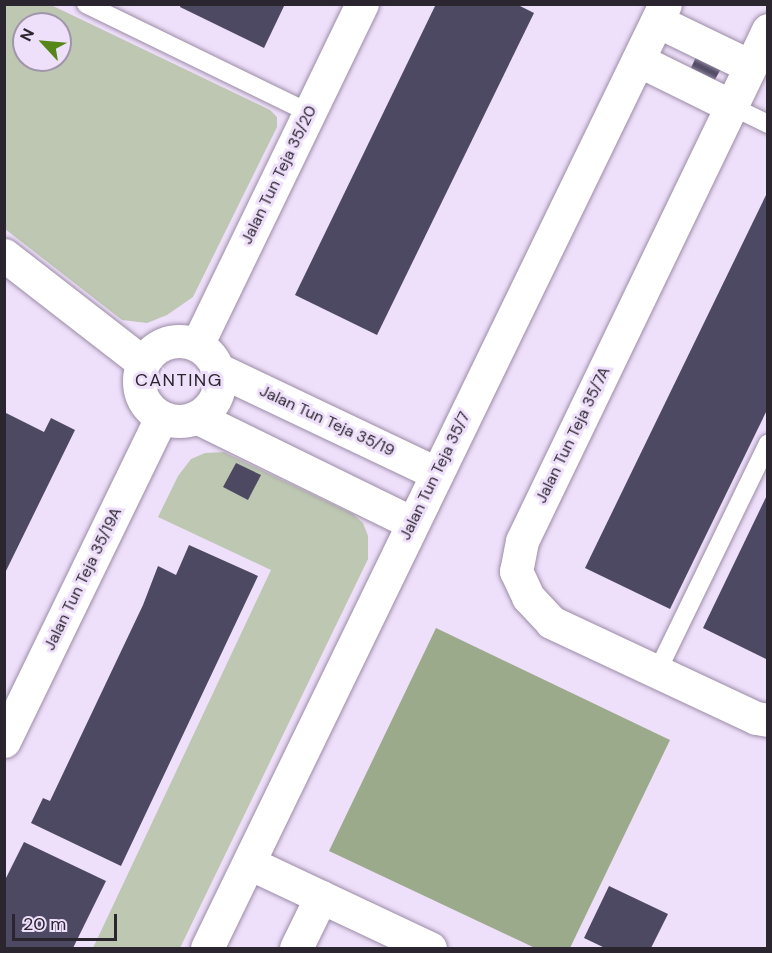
<!DOCTYPE html>
<html>
<head>
<meta charset="utf-8">
<style>
	body { margin:0 }
	#map { position:relative; width:772px; height:953px; overflow:hidden; background:#eedffa; font-family:"DM Sans",sans-serif }
	div>[style] { position:absolute }
	.green>* { inset:0; background:#bdc7b2 }
	.forest>* { inset:0; background:#9baa8a }
	.building>* { inset:0; background:#4e4962 }
	.roads { filter:drop-shadow(0 0 2px #9b8ca6) drop-shadow(0 0 2px #9b8ca6) }
	.lane>* { height:18px; margin:-9px; padding:0 9px; transform-origin:9px; border-radius:9px; background:#fff }
	.street>* { height:33px; margin:-16.5px; padding:0 16.5px; transform-origin:16.5px; border-radius:16.5px; background:#fff }
	.street>.ring { margin:-16.5px; padding:0; box-sizing:content-box; background:none; border:33px solid #fff; border-radius:50% }
	.secondary>* { height:33px; margin:-16.5px; padding:0 16.5px; transform-origin:16.5px; border-radius:16.5px; background:#fff }
	span { translate:-50% -50%; white-space:nowrap; text-align:center; line-height:1.15; -webkit-text-stroke:6px #eedffa; paint-order:stroke }
	.street-label { font-size:16px; color:#2b252f }
	.neighbourhood-label { font-size:18px; color:#2b252f; letter-spacing:1.5px }
	.frame { position:absolute; inset:0; border:6px solid #2b252f; pointer-events:none }
	.north { position:absolute; left:12px; top:12px; width:60px; height:60px; box-sizing:border-box; background:#eedffa; border:2px solid #a095a9; border-radius:50%; rotate:296deg; font-size:16px; font-weight:700; line-height:24px; text-align:center; color:#2b252f }
	.north::after { content:''; display:block; margin:auto; width:21px; height:27px; background:#55861a; clip-path:polygon(50% 0,100% 100%,50% 72%,0 100%) }
	.scale { position:absolute; left:12px; top:914px; width:105px; height:27px; box-sizing:border-box; border:3px solid #2b252f; border-top:0; padding-left:8px; font-size:18px; line-height:21px; white-space:nowrap; color:#2b252f; -webkit-text-stroke:4px #eedffa; paint-order:stroke }
</style>
</head>
<body>
<div id="map">
	<div class="green">
		<div style="clip-path:polygon(evenodd,4px 5px,51px 5px,270px 110px,277px 117px,277px 127px,193px 297px,167px 315px,147px 323px,122px 320px,5px 229px,4px 5px,24px 24px,60px 24px,60px 60px,24px 60px,24px 24px)"></div>
		<div style="clip-path:polygon(224px 452px,353px 514px,363px 523px,368px 536px,368px 559px,180px 948px,93px 948px,271px 570px,158px 517px,178px 476px,191px 459px,205px 453px)"></div>
	</div>
	<div class="forest">
		<div style="clip-path:polygon(436px 628px,670px 740px,570px 948px,535px 948px,329px 851px)"></div>
	</div>
	<div class="building">
		<div style="clip-path:polygon(181px 4px,285px 4px,264px 48px,180px 7px)"></div>
		<div style="clip-path:polygon(436px 4px,516px 4px,534px 13px,377px 335px,295px 295px)"></div>
		<div style="clip-path:polygon(697px 55px,722px 67px,713px 83px,689px 72px)"></div>
		<div style="clip-path:polygon(768px 191px,768px 408px,670px 609px,585px 568px)"></div>
		<div style="clip-path:polygon(4px 412px,44px 432px,51px 418px,75px 430px,4px 575px)"></div>
		<div style="clip-path:polygon(236px 463px,261px 475px,248px 500px,223px 487px)"></div>
		<div style="clip-path:polygon(768px 493px,768px 660px,703px 628px)"></div>
		<div style="clip-path:polygon(189px 545px,258px 576px,121px 866px,31px 823px,43px 798px,50px 801px,143px 605px,158px 566px,176px 575px)"></div>
		<div style="clip-path:polygon(24px 842px,106px 881px,73px 948px,4px 948px,4px 882px)"></div>
		<div style="clip-path:polygon(609px 886px,668px 914px,651px 948px,605px 948px,584px 938px)"></div>
	</div>
	<div class="roads">
		<div class="lane">
			<div style="left:86px;top:4px;width:248px;rotate:26deg"></div>
			<div style="left:731px;top:106px;width:41px;rotate:25.9deg"></div>
			<div style="left:657px;top:672px;width:254px;rotate:-64.1deg"></div>
		</div>
		<div class="street">
			<div style="left:657px;top:21px;width:103px;rotate:25.8deg"></div>
			<div style="left:768px;top:30px;width:567px;rotate:115.71deg"></div>
			<div style="left:522px;top:541px;width:31px;rotate:101deg"></div>
			<div style="left:516px;top:571px;width:29px;rotate:65deg"></div>
			<div style="left:528px;top:597px;width:34px;rotate:47deg"></div>
			<div style="left:551px;top:622px;width:226px;rotate:25.1deg"></div>
			<div style="left:756px;top:718px;width:12px;rotate:9deg"></div>
			<div style="left:638px;top:60px;width:104px;rotate:26.3deg"></div>
			<div style="left:4px;top:255px;width:176px;rotate:37.8deg"></div>
			<div class="ring" style="left:139px;top:341px;width:47px;height:47px"></div>
			<div style="left:197px;top:345px;width:379px;rotate:-64.2deg"></div>
			<div style="left:217px;top:369px;width:242px;rotate:25.4deg"></div>
			<div style="left:196px;top:417px;width:241px;rotate:26.1deg"></div>
			<div style="left:4px;top:741px;width:359px;rotate:-64.1deg"></div>
			<div style="left:249px;top:863px;width:200px;rotate:25.2deg"></div>
			<div style="left:296px;top:948px;width:57px;rotate:-63.9deg"></div>
		</div>
		<div class="secondary">
			<div style="left:207px;top:948px;width:1049px;rotate:-64.12deg"></div>
		</div>
	</div>
	<div class="street-label">
		<span style="left:279px;top:175px;rotate:-64deg">Jalan Tun Teja 35/20</span>
		<span style="left:327px;top:421px;rotate:25deg">Jalan Tun Teja 35/19</span>
		<span style="left:573px;top:435px;rotate:-64deg">Jalan Tun Teja 35/7A</span>
		<span style="left:435px;top:476px;rotate:-64deg">Jalan Tun Teja 35/7</span>
		<span style="left:83px;top:579px;rotate:-64deg">Jalan Tun Teja 35/19A</span>
	</div>
	<div class="neighbourhood-label">
		<span style="left:179px;top:380px">CANTING</span>
	</div>
	<div class="frame"></div>
	<div class="north">N</div>
	<div class="scale">20 m</div>
</div>
</body>
</html>
